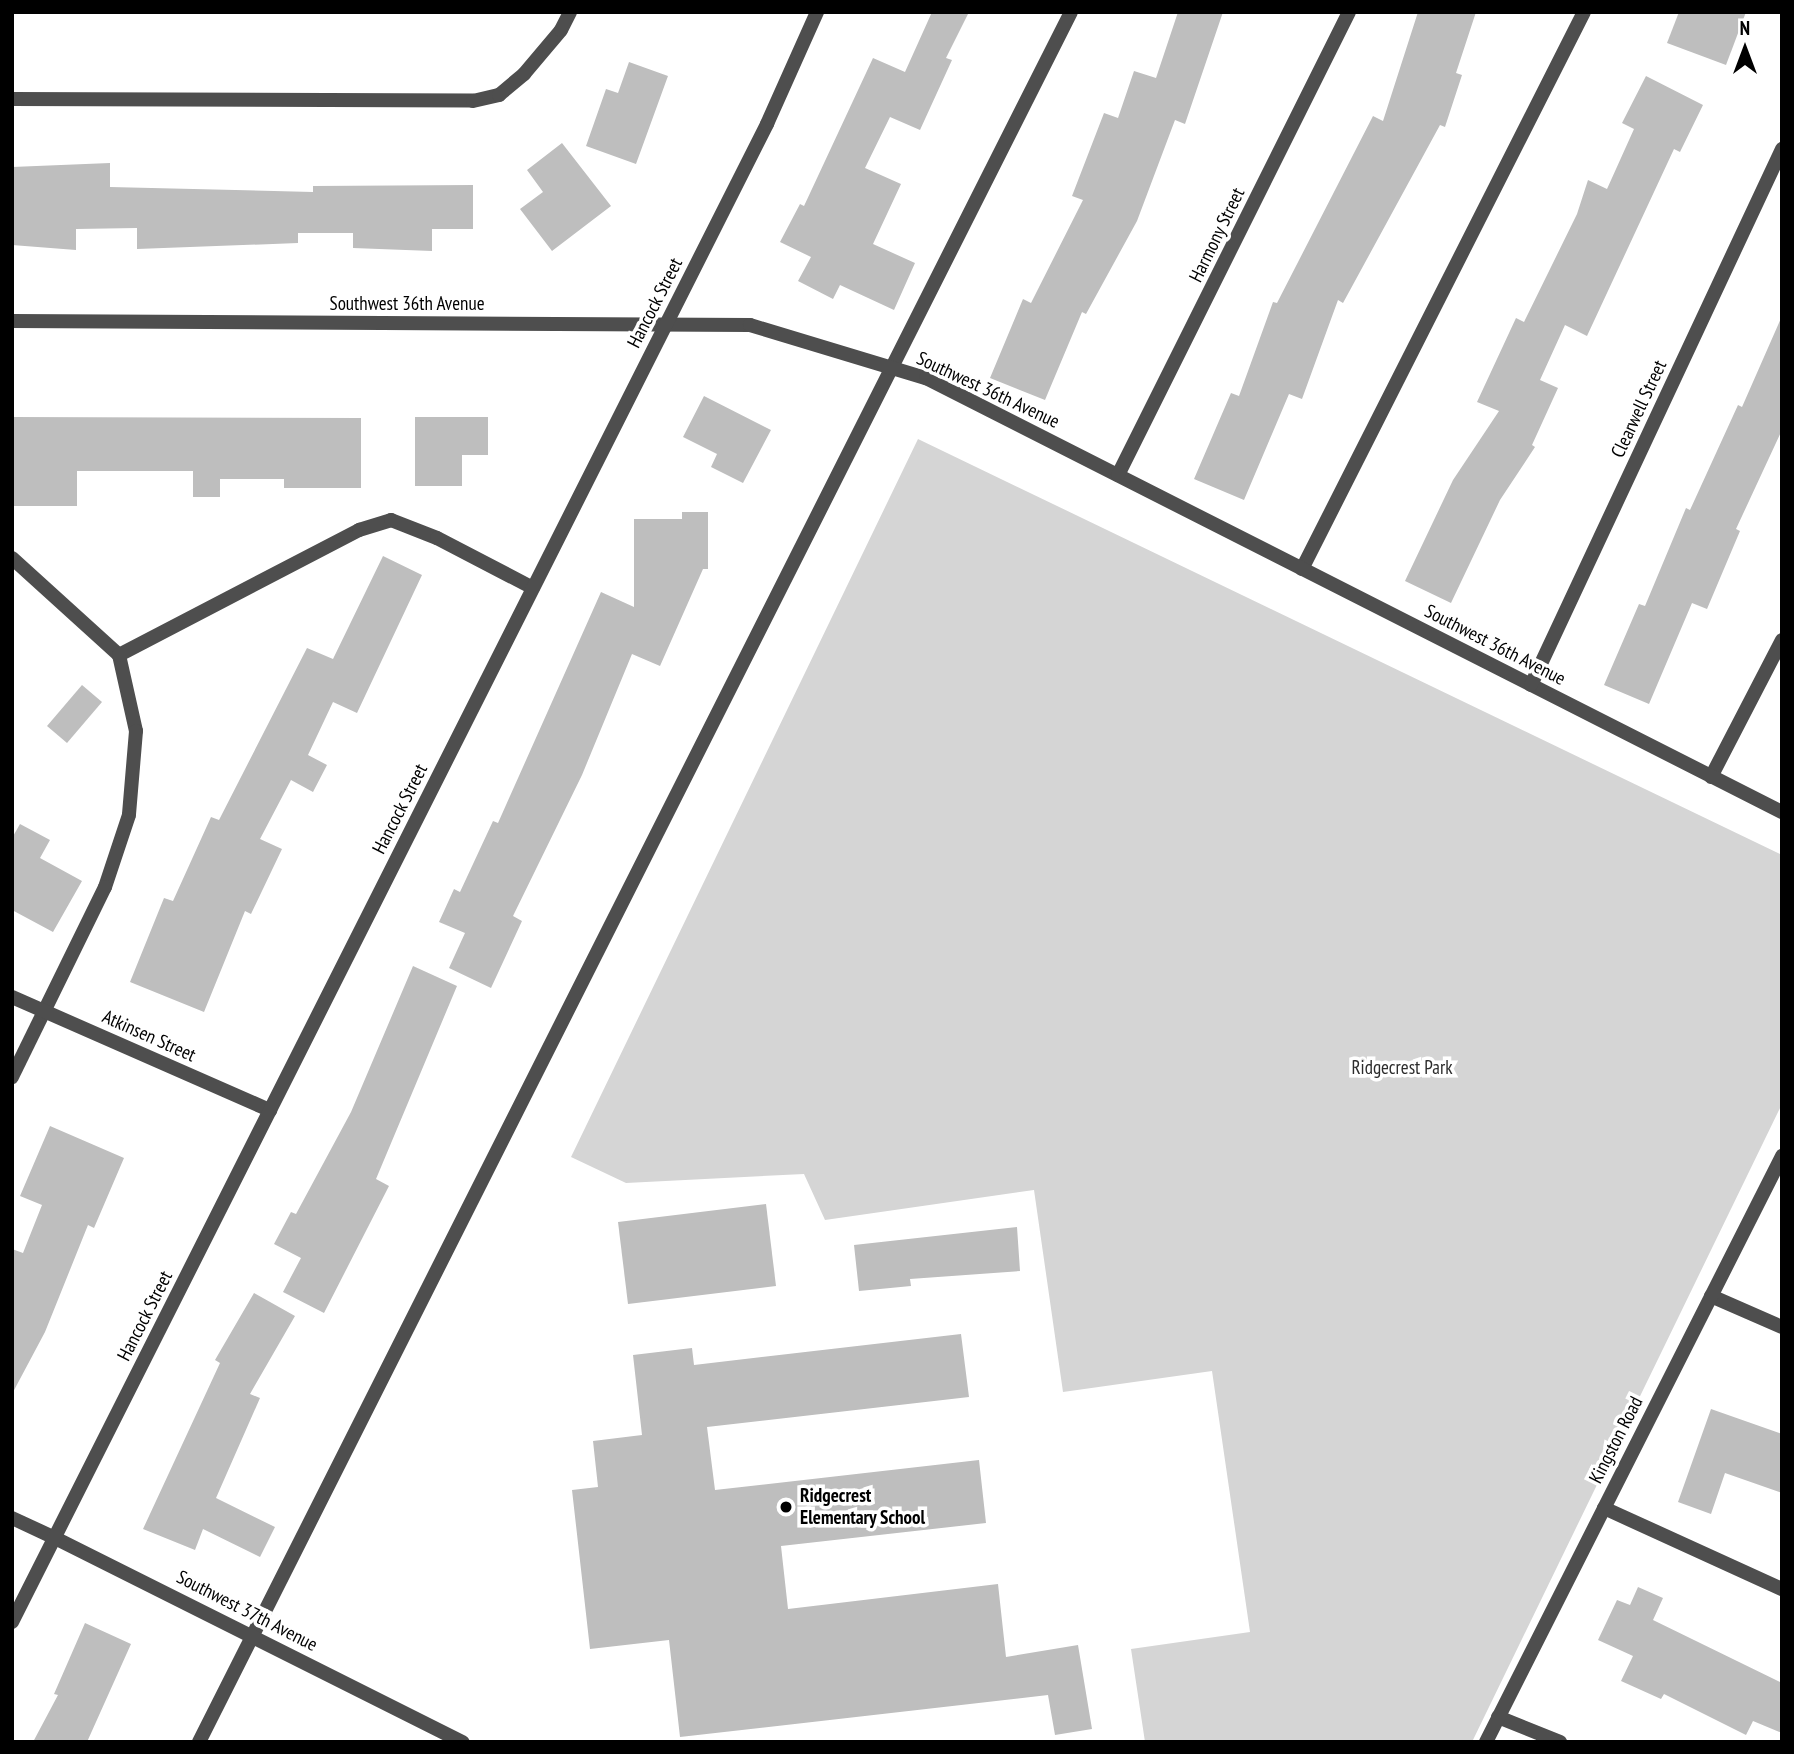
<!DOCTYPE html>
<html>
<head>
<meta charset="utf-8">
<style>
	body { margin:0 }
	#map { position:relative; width:1794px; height:1754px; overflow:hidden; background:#fff; font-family:"PT Sans Narrow",sans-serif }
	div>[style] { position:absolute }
	.green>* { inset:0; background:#d5d5d5 }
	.building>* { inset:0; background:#bebebe }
	.service>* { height:14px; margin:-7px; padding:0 7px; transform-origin:7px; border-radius:7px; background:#4e4e4e }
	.minor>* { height:14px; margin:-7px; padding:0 7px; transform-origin:7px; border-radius:7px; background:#4e4e4e }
	.tertiary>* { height:14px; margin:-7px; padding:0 7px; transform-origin:7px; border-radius:7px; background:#4e4e4e }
	.dots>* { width:19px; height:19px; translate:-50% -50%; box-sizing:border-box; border:4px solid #fff; border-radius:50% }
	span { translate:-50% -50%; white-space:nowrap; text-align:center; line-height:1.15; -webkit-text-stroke:7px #fff; paint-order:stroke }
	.street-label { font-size:19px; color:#000 }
	.park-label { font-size:19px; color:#2c2c2c }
	.poi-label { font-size:19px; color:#000; font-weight:700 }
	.left { translate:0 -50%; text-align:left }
	.frame { position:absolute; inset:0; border:14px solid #000; pointer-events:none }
	.north { position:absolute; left:1710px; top:14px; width:70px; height:70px; -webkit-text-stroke:5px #fff; paint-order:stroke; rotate:0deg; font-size:19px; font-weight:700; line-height:28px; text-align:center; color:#000 }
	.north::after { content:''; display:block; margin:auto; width:24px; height:32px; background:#000; clip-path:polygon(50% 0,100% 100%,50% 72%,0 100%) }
</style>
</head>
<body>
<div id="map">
	<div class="green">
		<div style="clip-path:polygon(918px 439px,1782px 855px,1782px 1104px,1472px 1742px,1145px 1742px,1131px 1649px,1250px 1632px,1212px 1371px,1063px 1392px,1034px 1190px,825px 1220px,804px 1174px,626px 1183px,571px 1157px)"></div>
	</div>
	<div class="building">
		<div style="clip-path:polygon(932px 12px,969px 12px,946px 58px,952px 60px,920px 130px,890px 117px,865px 168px,901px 184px,873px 244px,915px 263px,894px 310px,840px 285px,833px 299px,798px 281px,811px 257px,780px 242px,800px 204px,804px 206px,873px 58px,905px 72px)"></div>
		<div style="clip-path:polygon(1178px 12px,1223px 12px,1185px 124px,1175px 120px,1137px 221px,1086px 314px,1082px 312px,1045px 400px,990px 378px,1023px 299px,1031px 303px,1083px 200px,1072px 196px,1104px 113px,1118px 118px,1134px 71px,1156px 78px)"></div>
		<div style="clip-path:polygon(1418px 12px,1476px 12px,1456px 73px,1462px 75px,1445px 127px,1440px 125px,1343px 303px,1338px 300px,1302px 399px,1289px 394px,1244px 500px,1194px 479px,1231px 393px,1239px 396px,1273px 302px,1277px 303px,1373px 116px,1383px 121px)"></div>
		<div style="clip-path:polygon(1679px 12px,1746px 12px,1726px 65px,1667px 43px)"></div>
		<div style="clip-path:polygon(629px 62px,668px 76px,636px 164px,586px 146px,606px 89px,618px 93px)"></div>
		<div style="clip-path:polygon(1646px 76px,1703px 105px,1680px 152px,1674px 149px,1587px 336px,1565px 325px,1540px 380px,1558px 388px,1532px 445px,1535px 447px,1500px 500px,1451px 603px,1405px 581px,1453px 480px,1499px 411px,1477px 402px,1516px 318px,1524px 322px,1577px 214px,1588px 180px,1607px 189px,1634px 129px,1622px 123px)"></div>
		<div style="clip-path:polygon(562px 143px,611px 206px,552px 251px,520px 209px,543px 192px,527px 170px)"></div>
		<div style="clip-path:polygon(110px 163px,110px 187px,313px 192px,313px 186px,473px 185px,473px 229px,432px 229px,432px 251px,353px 248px,353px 233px,298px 233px,298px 243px,137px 249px,137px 228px,76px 229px,76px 250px,12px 245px,12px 167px)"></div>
		<div style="clip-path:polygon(1782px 316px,1782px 430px,1736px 529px,1740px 531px,1707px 609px,1692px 603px,1649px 704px,1604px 685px,1639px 604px,1645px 606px,1686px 508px,1690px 510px,1738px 405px,1742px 407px)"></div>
		<div style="clip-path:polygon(704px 396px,771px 430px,743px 483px,711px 467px,717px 454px,683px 437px)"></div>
		<div style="clip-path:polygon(12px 417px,361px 418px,361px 488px,284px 488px,284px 479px,220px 479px,220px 497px,193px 497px,193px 471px,77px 471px,77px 506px,12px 506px)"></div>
		<div style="clip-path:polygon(415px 417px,488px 417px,488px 455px,462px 455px,462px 486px,415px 486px)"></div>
		<div style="clip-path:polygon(682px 512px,708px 512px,708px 569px,703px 569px,660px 666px,632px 654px,582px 775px,513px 916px,522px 921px,491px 988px,449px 968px,465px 933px,439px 922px,454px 889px,460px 892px,493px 821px,498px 823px,601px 592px,634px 607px,634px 519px,682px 519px)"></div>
		<div style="clip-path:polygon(383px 556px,422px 575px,357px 713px,333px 702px,308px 755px,327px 765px,313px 792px,291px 780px,260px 839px,282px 849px,251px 914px,245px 911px,204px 1012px,130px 982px,164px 898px,173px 901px,211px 817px,219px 820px,307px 648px,333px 659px)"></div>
		<div style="clip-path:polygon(82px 685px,102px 702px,67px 743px,47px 726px)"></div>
		<div style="clip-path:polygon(20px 824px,50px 840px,40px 858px,82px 881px,53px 932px,12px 910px,12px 838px)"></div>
		<div style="clip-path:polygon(413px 966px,457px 986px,376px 1179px,389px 1186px,324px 1313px,283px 1292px,301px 1258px,274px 1244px,291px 1212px,296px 1214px,351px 1112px)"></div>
		<div style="clip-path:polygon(50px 1126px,124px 1158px,94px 1228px,88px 1225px,45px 1332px,12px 1394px,12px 1249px,23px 1253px,42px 1205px,20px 1196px)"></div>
		<div style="clip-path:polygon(766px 1204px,776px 1286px,628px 1304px,618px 1222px)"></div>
		<div style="clip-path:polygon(1017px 1227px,1020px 1271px,910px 1279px,911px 1286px,859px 1291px,854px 1245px)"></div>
		<div style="clip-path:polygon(254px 1293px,295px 1316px,250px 1394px,260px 1398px,216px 1498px,275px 1527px,260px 1557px,203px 1529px,195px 1550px,143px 1529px,220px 1363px,215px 1360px)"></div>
		<div style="clip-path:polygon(961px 1334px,969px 1397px,707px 1427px,715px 1490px,979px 1460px,986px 1523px,781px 1546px,788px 1609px,998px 1584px,1006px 1657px,1078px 1645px,1092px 1729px,1055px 1735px,1048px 1695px,680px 1737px,669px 1640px,590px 1649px,572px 1490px,598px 1487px,593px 1441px,642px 1435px,633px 1355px,692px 1348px,694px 1365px)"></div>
		<div style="clip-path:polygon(1711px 1409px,1782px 1434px,1782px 1493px,1725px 1473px,1711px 1514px,1678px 1502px)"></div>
		<div style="clip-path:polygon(1638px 1587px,1663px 1598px,1653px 1620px,1782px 1683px,1782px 1733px,1753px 1721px,1746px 1735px,1664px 1694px,1661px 1699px,1621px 1681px,1633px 1656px,1598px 1640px,1617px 1600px,1630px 1605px)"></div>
		<div style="clip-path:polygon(85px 1623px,131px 1644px,87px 1742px,33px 1742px,58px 1695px,54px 1694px)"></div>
	</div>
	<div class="service">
		<div style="left:12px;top:99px;width:461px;rotate:0.2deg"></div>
		<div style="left:473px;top:101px;width:27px;rotate:-13deg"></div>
		<div style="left:499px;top:95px;width:33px;rotate:-40deg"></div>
		<div style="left:524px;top:74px;width:57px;rotate:-49.9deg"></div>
		<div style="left:561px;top:30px;width:20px;rotate:-63deg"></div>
		<div style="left:12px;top:558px;width:144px;rotate:42.2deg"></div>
		<div style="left:119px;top:655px;width:78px;rotate:77.4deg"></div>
		<div style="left:136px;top:731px;width:84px;rotate:94.8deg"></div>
		<div style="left:129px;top:815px;width:76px;rotate:108.4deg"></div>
		<div style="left:105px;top:887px;width:212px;rotate:116.1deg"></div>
		<div style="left:1302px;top:569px;width:624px;rotate:-63.15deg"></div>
		<div style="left:119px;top:655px;width:271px;rotate:-27.5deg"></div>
		<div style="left:359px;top:530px;width:34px;rotate:-17deg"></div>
		<div style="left:391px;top:520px;width:49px;rotate:21.4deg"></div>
		<div style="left:437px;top:538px;width:108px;rotate:27.5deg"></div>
		<div style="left:1711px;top:777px;width:154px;rotate:-62.6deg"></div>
		<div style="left:1604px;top:1508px;width:196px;rotate:24.5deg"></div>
		<div style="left:199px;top:1742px;width:1937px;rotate:-63.25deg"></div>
	</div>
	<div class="minor">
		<div style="left:12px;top:321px;width:738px;rotate:0.31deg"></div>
		<div style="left:750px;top:325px;width:184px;rotate:16.8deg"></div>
		<div style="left:926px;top:378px;width:960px;rotate:26.89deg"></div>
		<div style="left:1118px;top:475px;width:517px;rotate:-63.48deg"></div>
		<div style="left:1531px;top:685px;width:592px;rotate:-64.91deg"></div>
		<div style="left:1711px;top:1296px;width:77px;rotate:23.6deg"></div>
		<div style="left:12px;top:1518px;width:47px;rotate:24.9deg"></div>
		<div style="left:1498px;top:1717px;width:67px;rotate:22deg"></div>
	</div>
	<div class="tertiary">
		<div style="left:12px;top:997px;width:282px;rotate:23.7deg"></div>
		<div style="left:55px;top:1538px;width:456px;rotate:26.6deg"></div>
		<div style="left:12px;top:1622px;width:1678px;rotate:-63.25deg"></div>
		<div style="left:767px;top:124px;width:123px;rotate:-65.9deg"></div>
		<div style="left:1486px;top:1742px;width:657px;rotate:-63.2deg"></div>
	</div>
	<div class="dots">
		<div style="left:786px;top:1507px;background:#000"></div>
	</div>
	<div class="street-label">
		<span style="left:1217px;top:235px;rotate:-64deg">Harmony Street</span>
		<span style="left:655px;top:303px;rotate:-63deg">Hancock Street</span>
		<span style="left:407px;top:304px">Southwest 36th Avenue</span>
		<span style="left:988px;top:390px;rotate:25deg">Southwest 36th Avenue</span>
		<span style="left:1639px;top:409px;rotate:-65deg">Clearwell Street</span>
		<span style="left:1495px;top:645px;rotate:27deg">Southwest 36th Avenue</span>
		<span style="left:400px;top:809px;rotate:-63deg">Hancock Street</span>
		<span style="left:149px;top:1036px;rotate:24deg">Atkinsen Street</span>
		<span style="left:145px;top:1316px;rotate:-63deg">Hancock Street</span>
		<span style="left:1616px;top:1440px;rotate:-63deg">Kingston Road</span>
		<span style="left:247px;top:1611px;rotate:27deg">Southwest 37th Avenue</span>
	</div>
	<div class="park-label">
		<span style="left:1402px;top:1068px">Ridgecrest Park</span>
	</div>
	<div class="poi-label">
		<span class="left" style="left:800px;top:1507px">Ridgecrest<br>Elementary School</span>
	</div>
	<div class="frame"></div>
	<div class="north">N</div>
</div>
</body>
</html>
